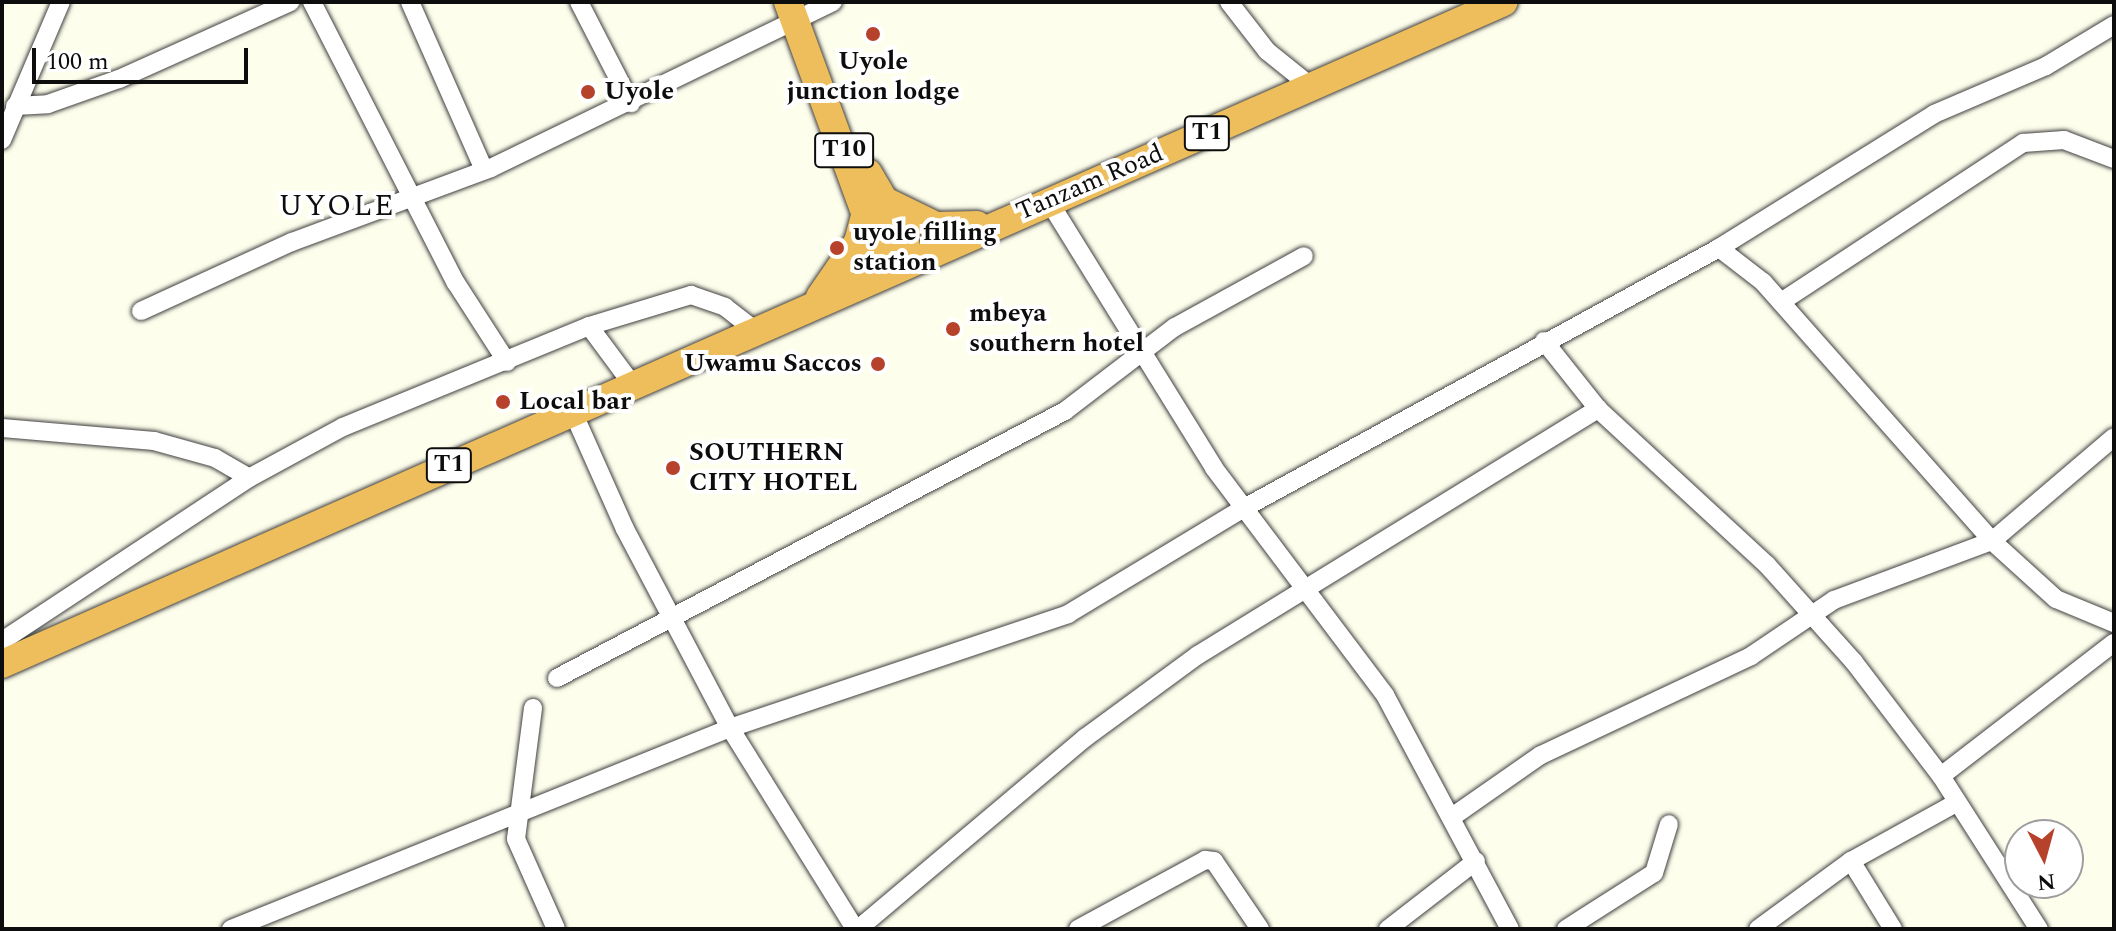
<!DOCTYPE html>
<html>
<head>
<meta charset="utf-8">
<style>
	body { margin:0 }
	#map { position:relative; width:2116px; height:931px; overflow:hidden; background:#fefeed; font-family:Spectral,serif }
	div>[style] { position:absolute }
	.roads { filter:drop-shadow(0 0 2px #404040) drop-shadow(0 0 2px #404040) }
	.minor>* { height:18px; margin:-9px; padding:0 9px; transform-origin:9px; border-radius:9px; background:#fff }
	.highway>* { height:28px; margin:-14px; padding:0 14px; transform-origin:14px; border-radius:14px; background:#eebe5c }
	.dots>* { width:22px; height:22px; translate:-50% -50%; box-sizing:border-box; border:4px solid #fff; border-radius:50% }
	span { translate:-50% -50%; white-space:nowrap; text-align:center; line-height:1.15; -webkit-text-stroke:8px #fff; paint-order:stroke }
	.shield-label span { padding:2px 6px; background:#fff; border:2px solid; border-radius:6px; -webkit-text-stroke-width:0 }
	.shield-label { font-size:24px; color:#0d0d0d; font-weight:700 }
	.poi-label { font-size:26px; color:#0d0d0d; font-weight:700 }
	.left { translate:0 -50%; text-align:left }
	.right { translate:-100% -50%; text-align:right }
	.street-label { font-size:26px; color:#0d0d0d }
	.quarter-label { font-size:30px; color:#0d0d0d; letter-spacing:2px }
	.frame { position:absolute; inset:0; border:4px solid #0d0d0d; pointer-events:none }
	.north { position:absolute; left:2004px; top:819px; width:80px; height:80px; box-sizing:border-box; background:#fff; border:2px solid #9e9e9e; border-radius:50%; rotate:174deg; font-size:22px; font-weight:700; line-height:32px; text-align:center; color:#0d0d0d }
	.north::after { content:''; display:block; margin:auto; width:28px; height:36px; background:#b7422b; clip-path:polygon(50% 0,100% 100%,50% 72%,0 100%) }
	.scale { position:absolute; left:32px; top:48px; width:216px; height:36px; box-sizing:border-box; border:4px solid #0d0d0d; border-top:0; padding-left:10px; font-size:24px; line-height:28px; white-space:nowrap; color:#0d0d0d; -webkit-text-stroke:6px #fff; paint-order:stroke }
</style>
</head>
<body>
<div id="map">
	<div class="roads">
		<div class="minor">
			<div style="left:312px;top:2px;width:316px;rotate:62.9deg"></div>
			<div style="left:456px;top:283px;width:94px;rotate:57.2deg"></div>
			<div style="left:410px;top:2px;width:184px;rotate:66.2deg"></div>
			<div style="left:579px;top:2px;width:114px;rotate:62.8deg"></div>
			<div style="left:1229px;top:2px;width:62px;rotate:52.2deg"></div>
			<div style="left:1267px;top:51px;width:59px;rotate:38.8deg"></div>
			<div style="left:15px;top:106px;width:33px;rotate:-3deg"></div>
			<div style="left:48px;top:104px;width:75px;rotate:-19.4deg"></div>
			<div style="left:119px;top:79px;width:188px;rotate:-24.2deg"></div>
			<div style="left:2px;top:140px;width:150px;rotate:-66.9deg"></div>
			<div style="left:1048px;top:200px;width:315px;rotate:58.2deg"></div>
			<div style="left:1214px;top:468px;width:284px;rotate:53deg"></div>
			<div style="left:1385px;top:695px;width:265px;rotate:61.9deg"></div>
			<div style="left:1719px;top:248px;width:56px;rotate:37.7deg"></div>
			<div style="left:1763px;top:282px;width:346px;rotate:48.5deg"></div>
			<div style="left:1992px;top:541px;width:86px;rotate:42.2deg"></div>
			<div style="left:2056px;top:599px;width:63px;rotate:22.5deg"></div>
			<div style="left:1781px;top:302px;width:290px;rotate:-33.3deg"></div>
			<div style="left:2023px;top:143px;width:41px;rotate:-4.2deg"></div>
			<div style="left:2064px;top:140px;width:53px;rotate:20.8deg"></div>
			<div style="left:141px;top:311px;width:166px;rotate:-24.6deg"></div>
			<div style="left:292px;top:242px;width:212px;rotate:-20.4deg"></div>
			<div style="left:491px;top:168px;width:380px;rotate:-25.9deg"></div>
			<div style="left:589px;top:326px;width:72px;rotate:53.4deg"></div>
			<div style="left:1544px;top:341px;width:87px;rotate:51.5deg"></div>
			<div style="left:1598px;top:409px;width:230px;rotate:42.7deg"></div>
			<div style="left:1767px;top:565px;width:130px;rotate:48.1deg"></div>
			<div style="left:1854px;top:662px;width:143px;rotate:52.7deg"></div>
			<div style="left:1941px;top:776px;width:182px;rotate:57.4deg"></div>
			<div style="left:572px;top:410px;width:130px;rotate:66deg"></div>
			<div style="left:625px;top:529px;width:225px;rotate:62.2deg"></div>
			<div style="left:730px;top:728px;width:237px;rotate:58.1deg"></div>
			<div style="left:2px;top:428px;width:153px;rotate:4.9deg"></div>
			<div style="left:154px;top:441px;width:63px;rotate:15.6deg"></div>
			<div style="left:215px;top:458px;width:39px;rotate:30deg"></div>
			<div style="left:249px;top:478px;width:107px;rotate:-28.5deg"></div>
			<div style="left:343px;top:427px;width:266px;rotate:-22.3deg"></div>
			<div style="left:589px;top:326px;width:107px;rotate:-16.9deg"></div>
			<div style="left:691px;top:295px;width:36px;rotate:19deg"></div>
			<div style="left:725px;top:307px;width:34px;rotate:38deg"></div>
			<div style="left:2px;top:641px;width:296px;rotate:-33.4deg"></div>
			<div style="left:557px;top:678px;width:574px;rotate:-27.73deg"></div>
			<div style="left:1065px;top:411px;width:138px;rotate:-37.4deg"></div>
			<div style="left:1175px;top:327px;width:147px;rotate:-28.8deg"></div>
			<div style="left:533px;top:708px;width:132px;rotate:97.4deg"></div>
			<div style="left:516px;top:839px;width:98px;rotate:66deg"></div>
			<div style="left:1941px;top:776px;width:218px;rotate:-37.6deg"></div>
			<div style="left:1452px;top:817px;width:108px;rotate:-34.9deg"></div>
			<div style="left:1541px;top:755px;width:232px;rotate:-25.2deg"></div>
			<div style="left:1751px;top:656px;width:100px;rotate:-34deg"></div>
			<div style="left:1834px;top:600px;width:169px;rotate:-20.5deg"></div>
			<div style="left:1992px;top:541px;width:160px;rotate:-40.4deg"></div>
			<div style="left:1851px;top:861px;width:80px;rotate:58.3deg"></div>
			<div style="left:231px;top:929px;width:538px;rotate:-21.94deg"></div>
			<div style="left:730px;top:728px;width:357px;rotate:-18.6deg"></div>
			<div style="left:1068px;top:614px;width:205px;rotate:-31.1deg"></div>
			<div style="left:1244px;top:508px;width:542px;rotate:-28.69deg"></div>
			<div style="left:1719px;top:248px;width:253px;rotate:-31.9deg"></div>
			<div style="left:1934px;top:114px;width:122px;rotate:-23.2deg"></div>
			<div style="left:2046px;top:66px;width:79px;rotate:-31.1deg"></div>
			<div style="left:858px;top:929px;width:297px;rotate:-40.1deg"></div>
			<div style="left:1085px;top:738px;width:140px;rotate:-36.3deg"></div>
			<div style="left:1198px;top:655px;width:470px;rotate:-31.6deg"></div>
			<div style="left:1078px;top:929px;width:145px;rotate:-28.5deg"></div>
			<div style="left:1205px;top:860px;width:9px;rotate:6deg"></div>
			<div style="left:1214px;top:861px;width:82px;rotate:55.9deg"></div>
			<div style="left:1388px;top:929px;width:111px;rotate:-37.7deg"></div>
			<div style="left:1566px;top:929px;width:104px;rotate:-32.5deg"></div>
			<div style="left:1654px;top:873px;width:51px;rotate:-73deg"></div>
			<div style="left:1758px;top:929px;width:115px;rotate:-36.2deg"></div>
			<div style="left:1851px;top:861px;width:120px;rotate:-28.9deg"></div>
		</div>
		<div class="highway">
			<div style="left:788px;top:2px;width:256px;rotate:69.9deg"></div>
			<div style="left:876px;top:242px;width:32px;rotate:51deg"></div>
			<div style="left:868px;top:173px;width:69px;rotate:59.7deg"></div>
			<div style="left:903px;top:233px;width:30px;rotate:78deg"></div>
			<div style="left:889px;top:203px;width:52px;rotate:26.1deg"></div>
			<div style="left:936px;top:226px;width:41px;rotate:-1.4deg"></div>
			<div style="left:820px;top:297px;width:67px;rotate:-55.4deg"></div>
			<div style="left:858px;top:242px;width:35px;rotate:-75deg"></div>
			<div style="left:2px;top:664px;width:1641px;rotate:-23.79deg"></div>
		</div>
	</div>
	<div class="dots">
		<div style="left:873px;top:34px;background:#b7422b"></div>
		<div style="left:588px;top:92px;background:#b7422b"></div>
		<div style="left:837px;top:248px;background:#b7422b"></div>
		<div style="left:953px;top:329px;background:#b7422b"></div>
		<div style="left:878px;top:364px;background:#b7422b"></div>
		<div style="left:503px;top:402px;background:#b7422b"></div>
		<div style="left:673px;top:468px;background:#b7422b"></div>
	</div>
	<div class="shield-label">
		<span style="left:1207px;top:133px">T1</span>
		<span style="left:844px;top:150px">T10</span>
		<span style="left:449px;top:465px">T1</span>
	</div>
	<div class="poi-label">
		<span style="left:873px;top:77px">Uyole<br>junction lodge</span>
		<span class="left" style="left:604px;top:92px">Uyole</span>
		<span class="left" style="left:853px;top:248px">uyole filling<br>station</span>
		<span class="left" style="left:969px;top:329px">mbeya<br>southern hotel</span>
		<span class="right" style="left:862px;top:364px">Uwamu Saccos</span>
		<span class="left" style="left:519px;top:402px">Local bar</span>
		<span class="left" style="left:689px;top:468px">SOUTHERN<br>CITY HOTEL</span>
	</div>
	<div class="street-label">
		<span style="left:1090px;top:183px;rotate:-23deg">Tanzam Road</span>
	</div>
	<div class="quarter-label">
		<span style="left:337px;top:206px">UYOLE</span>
	</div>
	<div class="frame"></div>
	<div class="north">N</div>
	<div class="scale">100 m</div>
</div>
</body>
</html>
